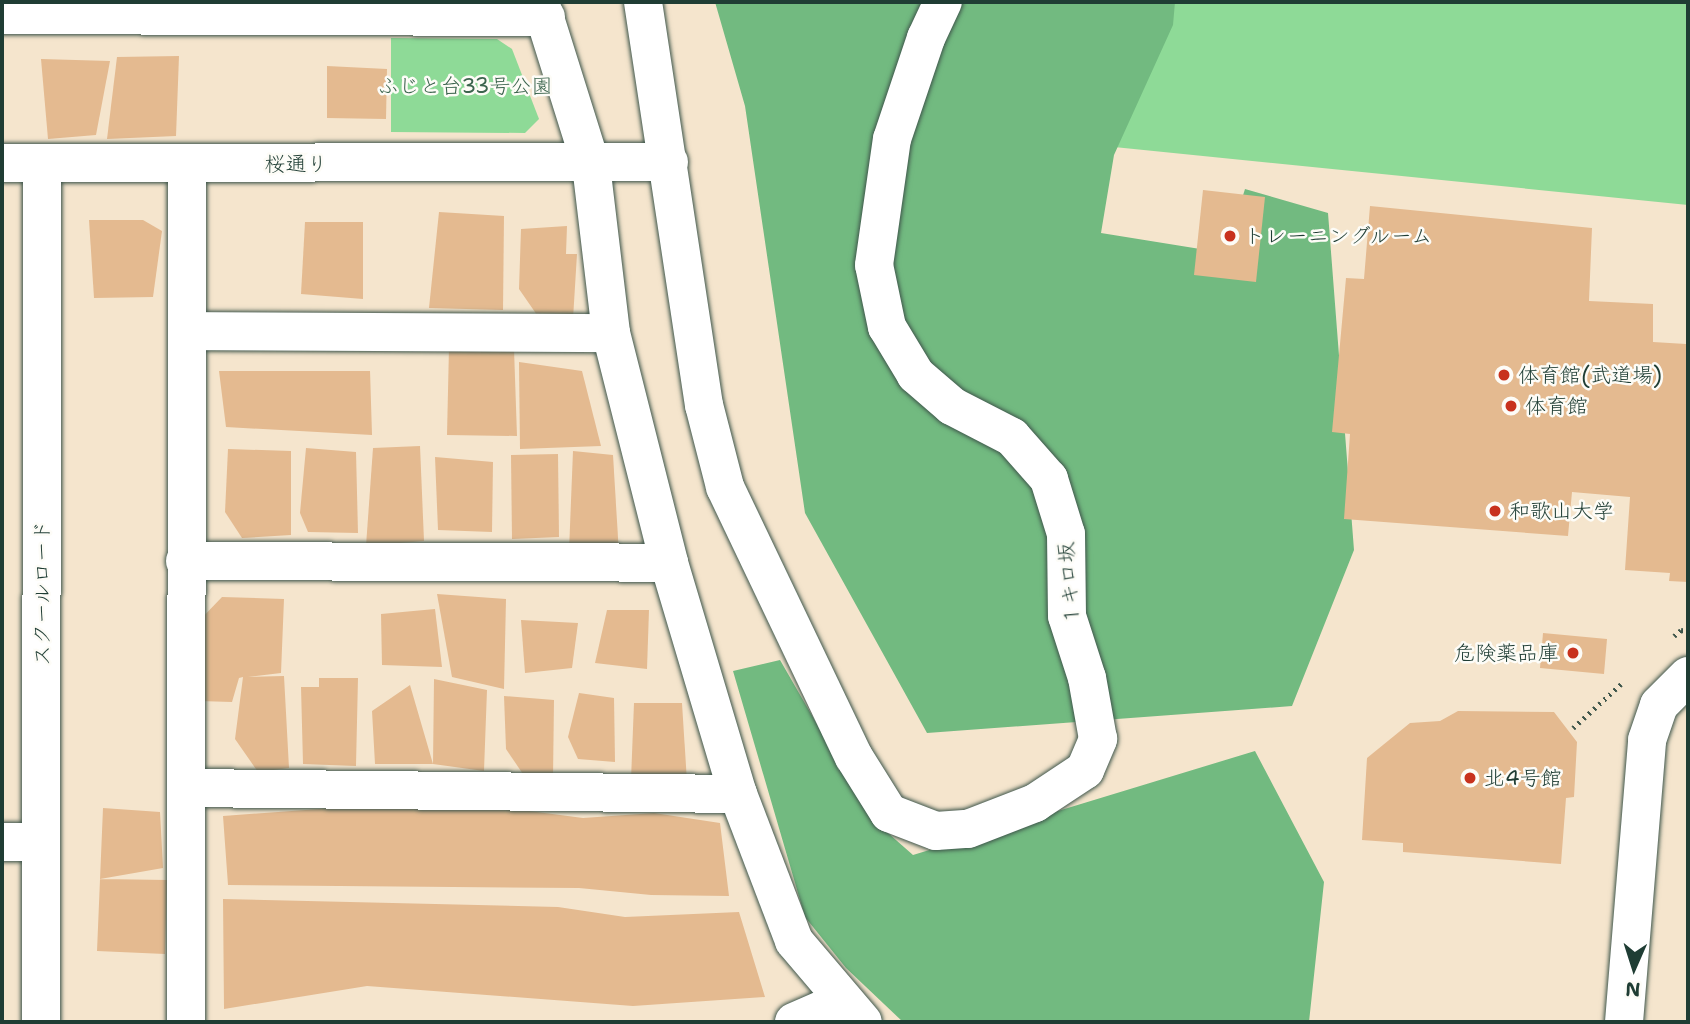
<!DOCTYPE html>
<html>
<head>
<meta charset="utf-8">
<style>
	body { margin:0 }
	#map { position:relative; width:1690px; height:1024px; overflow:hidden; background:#f5e5cd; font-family:"Shantell Sans","Klee One",sans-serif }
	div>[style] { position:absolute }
	.green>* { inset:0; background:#8eda97 }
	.forest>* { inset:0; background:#72ba80 }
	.building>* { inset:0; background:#e4ba90 }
	.path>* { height:4.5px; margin-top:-2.25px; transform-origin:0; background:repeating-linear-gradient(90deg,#3f564b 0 2px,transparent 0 7px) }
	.roads { filter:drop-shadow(0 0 2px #3f564b) drop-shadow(0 0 2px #3f564b) }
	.minor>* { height:38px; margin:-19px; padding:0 19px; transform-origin:19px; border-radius:19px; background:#fff }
	.dots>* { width:19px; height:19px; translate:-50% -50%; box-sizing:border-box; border:4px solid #fdfcf7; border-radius:50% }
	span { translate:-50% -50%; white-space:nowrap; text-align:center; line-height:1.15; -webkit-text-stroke:5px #fdfcf7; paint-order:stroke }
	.park-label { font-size:21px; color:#3b644d }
	.street-label { font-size:21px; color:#1f3d34 }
	.poi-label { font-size:21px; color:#1f3d34 }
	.left { translate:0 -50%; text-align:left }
	.right { translate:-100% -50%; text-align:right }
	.frame { position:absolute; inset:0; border:4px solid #1f3d34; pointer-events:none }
	.north { position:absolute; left:1599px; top:933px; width:70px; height:70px; -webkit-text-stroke:5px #fdfcf7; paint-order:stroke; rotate:183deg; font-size:19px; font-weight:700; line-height:28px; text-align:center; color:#1f3d34 }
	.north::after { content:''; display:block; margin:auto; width:24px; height:32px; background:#1f3d34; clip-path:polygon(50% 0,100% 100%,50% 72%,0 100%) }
</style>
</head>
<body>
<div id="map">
	<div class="green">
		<div style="clip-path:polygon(1099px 2px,1688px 2px,1688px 205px,1045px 140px)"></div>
		<div style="clip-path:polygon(391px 38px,497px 39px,512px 49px,539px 119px,525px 133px,391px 132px)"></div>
	</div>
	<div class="forest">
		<div style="clip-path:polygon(715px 2px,1175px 2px,1173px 25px,1114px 155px,1101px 233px,1225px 253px,1245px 189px,1328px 213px,1354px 550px,1292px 706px,927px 733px,805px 513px,745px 106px)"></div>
		<div style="clip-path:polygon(780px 660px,871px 818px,913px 855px,1255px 751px,1324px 882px,1309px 1022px,903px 1022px,846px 968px,805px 917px,733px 671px)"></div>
	</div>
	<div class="building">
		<div style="clip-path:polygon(179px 56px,176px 136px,107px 139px,117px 57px)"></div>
		<div style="clip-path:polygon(41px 59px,110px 61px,96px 135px,48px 139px)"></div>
		<div style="clip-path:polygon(327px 66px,387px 69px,386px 119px,327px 118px)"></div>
		<div style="clip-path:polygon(1203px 190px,1265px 197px,1256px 282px,1194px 275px)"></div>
		<div style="clip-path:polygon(1370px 206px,1592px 228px,1589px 301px,1653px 304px,1653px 342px,1686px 344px,1688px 582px,1669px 581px,1670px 573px,1625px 570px,1630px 497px,1572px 492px,1568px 536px,1344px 519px,1350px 434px,1332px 432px,1346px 278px,1364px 279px)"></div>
		<div style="clip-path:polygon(439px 212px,504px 216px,503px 310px,429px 308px)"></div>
		<div style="clip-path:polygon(89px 220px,143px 220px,162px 231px,153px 297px,94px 298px)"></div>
		<div style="clip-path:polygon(305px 222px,363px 222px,363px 299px,301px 294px)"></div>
		<div style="clip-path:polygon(567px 226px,566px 254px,577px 254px,573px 319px,537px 315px,519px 289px,521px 229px)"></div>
		<div style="clip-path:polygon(449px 347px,514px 349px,517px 436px,447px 435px)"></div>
		<div style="clip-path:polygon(519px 362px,582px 371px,601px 446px,520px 449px)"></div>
		<div style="clip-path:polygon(219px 371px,370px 371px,372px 435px,226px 427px)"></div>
		<div style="clip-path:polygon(420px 446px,424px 541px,366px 546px,373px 448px)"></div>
		<div style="clip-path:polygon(306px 448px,356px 452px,358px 533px,308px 532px,300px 513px)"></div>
		<div style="clip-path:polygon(228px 449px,291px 451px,291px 535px,242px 538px,225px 512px)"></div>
		<div style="clip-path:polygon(573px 451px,613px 455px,619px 554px,569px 551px)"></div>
		<div style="clip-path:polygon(558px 454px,559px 537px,512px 539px,511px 455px)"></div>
		<div style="clip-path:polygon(435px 457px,493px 462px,492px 532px,438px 530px)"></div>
		<div style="clip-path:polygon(437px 594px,506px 599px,504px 689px,452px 677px)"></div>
		<div style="clip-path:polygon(222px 597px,284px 599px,281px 673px,248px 677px,284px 676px,289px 768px,258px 772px,235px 739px,243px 677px,239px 678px,232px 702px,199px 701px,197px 623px)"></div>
		<div style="clip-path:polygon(435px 609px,442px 667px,382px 665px,381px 614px)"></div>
		<div style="clip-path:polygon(607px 610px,649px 610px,647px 669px,595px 663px)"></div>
		<div style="clip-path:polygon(521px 620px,578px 623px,572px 668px,525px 673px)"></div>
		<div style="clip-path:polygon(1543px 633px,1607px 639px,1604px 674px,1540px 668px)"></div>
		<div style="clip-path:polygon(319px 678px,358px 678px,356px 766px,303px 764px,301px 687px,319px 687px)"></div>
		<div style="clip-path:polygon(434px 679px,487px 690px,484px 771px,433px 764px,375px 764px,372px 711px,410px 685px,433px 764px)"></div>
		<div style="clip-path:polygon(579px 693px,614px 698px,615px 762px,578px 759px,568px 737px)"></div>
		<div style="clip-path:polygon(504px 696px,554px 700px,553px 778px,527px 780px,506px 749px)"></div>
		<div style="clip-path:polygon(634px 703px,682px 703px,687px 782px,631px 780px)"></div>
		<div style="clip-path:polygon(1458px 711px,1554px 712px,1577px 742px,1574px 797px,1566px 798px,1561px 864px,1403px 852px,1403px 843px,1362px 840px,1367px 758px,1410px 723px,1440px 721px)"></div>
		<div style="clip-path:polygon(374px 805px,514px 809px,583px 818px,654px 813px,720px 823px,729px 896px,651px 895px,579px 888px,228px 885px,223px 816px)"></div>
		<div style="clip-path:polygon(103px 808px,160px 812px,163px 868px,100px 879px,167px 880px,165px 954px,97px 951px)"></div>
		<div style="clip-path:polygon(223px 899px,558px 907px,625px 917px,739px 912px,765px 997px,633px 1006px,367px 986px,224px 1009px)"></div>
	</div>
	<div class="path">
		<div style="left:1674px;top:636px;width:9px;rotate:-41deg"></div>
		<div style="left:1681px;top:630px;width:7px;rotate:8deg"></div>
		<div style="left:1573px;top:728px;width:65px;rotate:-42.5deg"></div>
	</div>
	<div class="roads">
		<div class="minor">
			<div style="left:540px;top:2px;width:171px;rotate:72.6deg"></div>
			<div style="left:591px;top:165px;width:169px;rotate:83.2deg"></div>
			<div style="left:611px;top:333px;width:237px;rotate:75.8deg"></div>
			<div style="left:669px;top:563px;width:241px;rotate:73.4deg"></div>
			<div style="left:738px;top:794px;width:157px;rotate:69.1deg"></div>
			<div style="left:794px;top:941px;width:106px;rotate:49.6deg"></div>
			<div style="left:643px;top:2px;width:408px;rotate:81.4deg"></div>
			<div style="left:704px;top:405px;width:85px;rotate:75.6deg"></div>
			<div style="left:725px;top:487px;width:299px;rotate:64.5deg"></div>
			<div style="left:854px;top:757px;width:66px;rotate:58deg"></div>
			<div style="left:889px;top:813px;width:50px;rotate:21deg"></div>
			<div style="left:936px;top:831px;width:32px;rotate:-4deg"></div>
			<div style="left:968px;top:829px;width:72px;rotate:-21.2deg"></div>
			<div style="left:1035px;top:803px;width:60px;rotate:-33.4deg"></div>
			<div style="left:1085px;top:770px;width:34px;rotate:-67deg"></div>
			<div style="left:1098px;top:739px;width:62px;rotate:-100.2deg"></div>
			<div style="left:1087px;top:678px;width:65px;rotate:-107.9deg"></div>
			<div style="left:1067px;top:616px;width:82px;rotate:-90.7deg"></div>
			<div style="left:1066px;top:534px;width:58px;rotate:-107.2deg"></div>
			<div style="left:1049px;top:479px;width:56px;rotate:-131.4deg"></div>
			<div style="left:1012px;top:437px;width:68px;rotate:-152.7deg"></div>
			<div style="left:952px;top:406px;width:48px;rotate:-139.3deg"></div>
			<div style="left:916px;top:375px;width:56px;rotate:-121.1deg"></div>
			<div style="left:887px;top:327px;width:63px;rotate:-101.8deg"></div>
			<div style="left:874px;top:265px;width:127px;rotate:-81.9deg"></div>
			<div style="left:892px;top:139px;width:107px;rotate:-71.4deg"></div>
			<div style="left:926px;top:38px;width:40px;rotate:-65deg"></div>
			<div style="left:2px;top:15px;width:544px;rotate:0.21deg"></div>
			<div style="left:2px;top:163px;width:667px;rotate:-0.09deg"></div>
			<div style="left:188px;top:331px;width:423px;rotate:0.3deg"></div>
			<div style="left:185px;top:561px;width:484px;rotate:0.2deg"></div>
			<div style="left:186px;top:788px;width:552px;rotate:0.62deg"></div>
			<div style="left:2px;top:842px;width:39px"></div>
			<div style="left:41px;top:1022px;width:858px;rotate:-89.93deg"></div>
			<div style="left:186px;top:1022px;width:859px;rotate:-89.93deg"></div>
			<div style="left:794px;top:1022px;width:52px;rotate:-23.6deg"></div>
			<div style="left:1624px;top:1022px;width:283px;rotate:-85.3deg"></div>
			<div style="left:1647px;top:740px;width:37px;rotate:-71deg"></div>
			<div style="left:1659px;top:705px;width:41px;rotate:-45deg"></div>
		</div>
	</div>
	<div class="dots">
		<div style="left:1230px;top:236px;background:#c8321e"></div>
		<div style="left:1504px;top:375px;background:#c8321e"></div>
		<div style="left:1511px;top:406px;background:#c8321e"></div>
		<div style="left:1495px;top:511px;background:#c8321e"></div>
		<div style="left:1573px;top:653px;background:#c8321e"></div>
		<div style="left:1470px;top:778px;background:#c8321e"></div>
	</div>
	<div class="park-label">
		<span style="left:465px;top:86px">ふじと台33号公園</span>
	</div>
	<div class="street-label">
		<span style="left:296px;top:164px">桜通り</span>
		<span style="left:1069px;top:584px;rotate:-95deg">１キロ坂</span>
		<span style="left:42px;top:593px;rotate:-90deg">スクールロード</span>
	</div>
	<div class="poi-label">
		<span class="left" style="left:1244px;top:236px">トレーニングルーム</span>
		<span class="left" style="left:1518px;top:375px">体育館(武道場)</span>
		<span class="left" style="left:1525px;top:406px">体育館</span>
		<span class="left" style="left:1509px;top:511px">和歌山大学</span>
		<span class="right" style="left:1559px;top:653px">危険薬品庫</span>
		<span class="left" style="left:1484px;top:778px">北4号館</span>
	</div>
	<div class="frame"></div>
	<div class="north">N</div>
</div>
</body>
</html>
